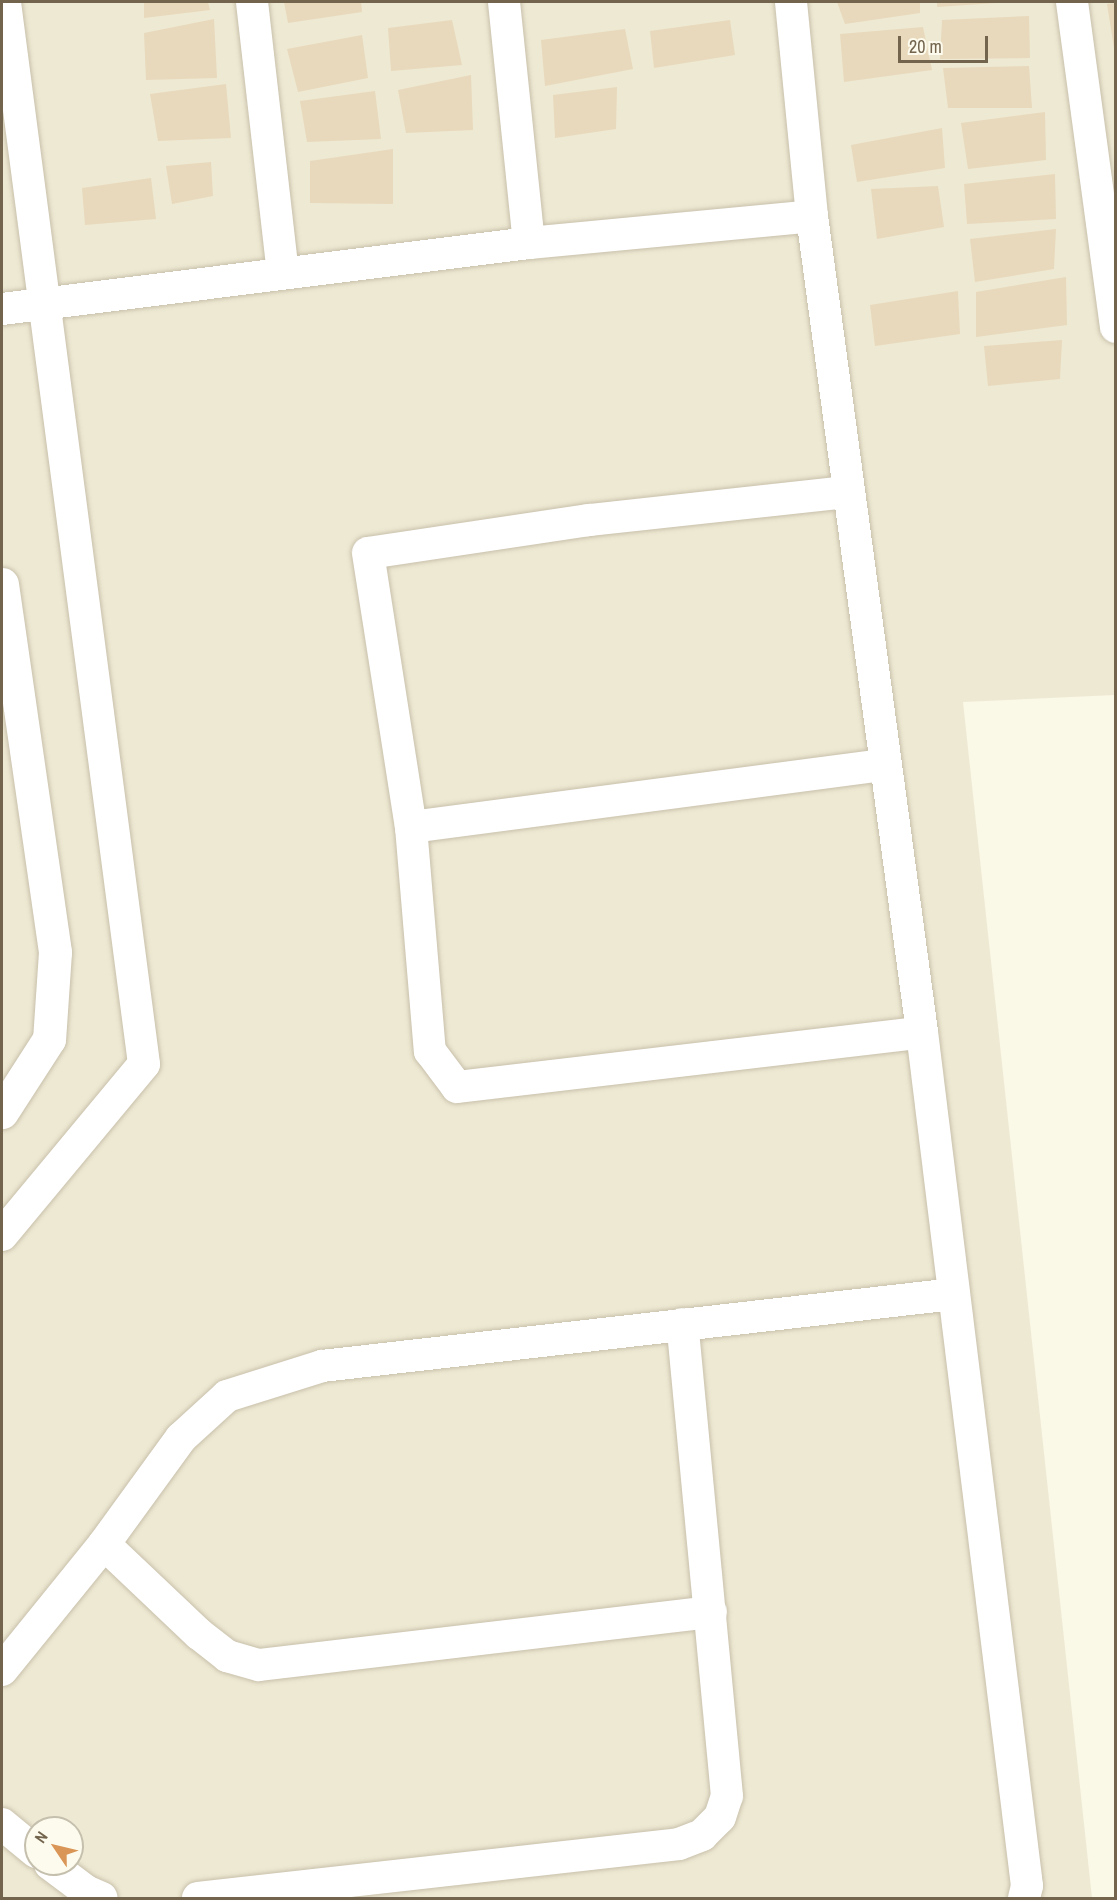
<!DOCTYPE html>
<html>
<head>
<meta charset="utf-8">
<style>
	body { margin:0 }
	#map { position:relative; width:1117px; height:1900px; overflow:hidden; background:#faf8e7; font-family:"Archivo Narrow",sans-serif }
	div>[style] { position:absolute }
	.residential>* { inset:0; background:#eee9d3 }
	.building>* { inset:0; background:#e8d9bc }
	.roads { filter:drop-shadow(0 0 2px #c8c0ab) drop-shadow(0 0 2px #c8c0ab) }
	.street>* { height:32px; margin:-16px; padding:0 16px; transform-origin:16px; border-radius:16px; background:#fff }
	.secondary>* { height:33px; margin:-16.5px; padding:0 16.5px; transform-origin:16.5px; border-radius:16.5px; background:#fff }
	span { translate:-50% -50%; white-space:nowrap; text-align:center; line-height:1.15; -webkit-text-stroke:5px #fdfbed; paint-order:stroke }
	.frame { position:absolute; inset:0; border:3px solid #72644d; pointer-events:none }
	.north { position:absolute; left:24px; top:1816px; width:60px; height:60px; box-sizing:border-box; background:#fdfbed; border:2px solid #c5bfad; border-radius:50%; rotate:305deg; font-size:16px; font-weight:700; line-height:24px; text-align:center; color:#72644d }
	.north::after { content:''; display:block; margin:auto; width:21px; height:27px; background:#da9656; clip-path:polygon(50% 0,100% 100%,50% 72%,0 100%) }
	.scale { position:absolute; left:898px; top:36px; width:90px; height:27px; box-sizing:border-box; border:3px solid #72644d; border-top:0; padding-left:8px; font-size:18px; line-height:21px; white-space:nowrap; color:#72644d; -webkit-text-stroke:4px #fdfbed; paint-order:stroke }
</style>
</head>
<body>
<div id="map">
	<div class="residential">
		<div style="clip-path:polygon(evenodd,2px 2px,1115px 2px,1115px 695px,963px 702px,1092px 1898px,2px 1898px,2px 2px,36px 1828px,72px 1828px,72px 1864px,36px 1864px,36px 1828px)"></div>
	</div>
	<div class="building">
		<div style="clip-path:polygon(144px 2px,208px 2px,210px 10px,144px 18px)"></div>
		<div style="clip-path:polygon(284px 2px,361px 2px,362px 12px,288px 23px)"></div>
		<div style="clip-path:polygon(837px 2px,920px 2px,920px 13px,845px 24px)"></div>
		<div style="clip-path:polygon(937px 2px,996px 2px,996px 3px,937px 7px)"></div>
		<div style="clip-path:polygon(1116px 3px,1116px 48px,1114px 48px,1107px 4px)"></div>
		<div style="clip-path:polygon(1029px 16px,1030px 58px,940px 59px,942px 20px)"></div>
		<div style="clip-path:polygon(214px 19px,217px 78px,146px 80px,144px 33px)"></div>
		<div style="clip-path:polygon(452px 20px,462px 65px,391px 71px,388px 28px)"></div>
		<div style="clip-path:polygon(730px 20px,735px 55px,654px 68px,650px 31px)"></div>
		<div style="clip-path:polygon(923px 27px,932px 70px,844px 82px,840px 34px)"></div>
		<div style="clip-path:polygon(625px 29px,633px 69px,545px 86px,541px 40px)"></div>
		<div style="clip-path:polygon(362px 35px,368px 78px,298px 92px,287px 49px)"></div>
		<div style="clip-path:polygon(1029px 66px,1032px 108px,948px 108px,943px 68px)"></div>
		<div style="clip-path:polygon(471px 75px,473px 130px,406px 133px,398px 90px)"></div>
		<div style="clip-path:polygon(226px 84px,231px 138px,158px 141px,150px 94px)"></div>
		<div style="clip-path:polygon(617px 87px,616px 129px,555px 138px,553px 95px)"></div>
		<div style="clip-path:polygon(375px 91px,381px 139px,307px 142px,300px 101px)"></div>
		<div style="clip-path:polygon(1045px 112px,1046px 160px,968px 169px,961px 123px)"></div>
		<div style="clip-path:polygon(942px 128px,945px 168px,857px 182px,851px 145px)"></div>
		<div style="clip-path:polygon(393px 149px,393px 204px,310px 203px,310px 161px)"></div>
		<div style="clip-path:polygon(211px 162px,213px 196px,172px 204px,166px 166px)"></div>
		<div style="clip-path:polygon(1055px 174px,1056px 219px,967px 224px,964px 184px)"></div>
		<div style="clip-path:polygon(151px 178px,156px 219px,85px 225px,82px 188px)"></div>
		<div style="clip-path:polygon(938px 186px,944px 227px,877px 239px,871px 189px)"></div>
		<div style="clip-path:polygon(1056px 229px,1054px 269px,975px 282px,970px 239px)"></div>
		<div style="clip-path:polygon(1066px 277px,1067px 325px,976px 337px,976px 292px)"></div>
		<div style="clip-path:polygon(958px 291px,960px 334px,875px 346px,870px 305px)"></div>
		<div style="clip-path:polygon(1062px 340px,1060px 379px,988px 386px,984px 346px)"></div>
	</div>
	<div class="roads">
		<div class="street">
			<div style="left:252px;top:2px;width:273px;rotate:83.5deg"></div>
			<div style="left:504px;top:2px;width:242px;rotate:84.1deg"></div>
			<div style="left:791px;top:2px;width:215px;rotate:84.4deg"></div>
			<div style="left:812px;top:216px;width:823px;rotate:82.32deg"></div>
			<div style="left:922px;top:1032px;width:860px;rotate:82.99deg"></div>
			<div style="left:1027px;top:1886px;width:12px;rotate:104deg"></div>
			<div style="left:1072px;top:2px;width:328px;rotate:82.3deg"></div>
			<div style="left:2px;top:309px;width:531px;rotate:-7.14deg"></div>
			<div style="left:529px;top:243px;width:284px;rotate:-5.4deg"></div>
			<div style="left:847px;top:492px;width:260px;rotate:173.8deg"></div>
			<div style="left:589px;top:520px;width:223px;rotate:171.5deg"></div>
			<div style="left:368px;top:553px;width:277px;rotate:81.1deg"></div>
			<div style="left:411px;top:827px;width:225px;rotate:85.2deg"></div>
			<div style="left:430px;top:1051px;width:45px;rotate:53.1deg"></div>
			<div style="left:457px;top:1087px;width:468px;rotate:-6.7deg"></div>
			<div style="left:411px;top:827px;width:478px;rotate:-7.5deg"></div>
			<div style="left:2px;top:1235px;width:222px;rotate:-50.3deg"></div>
			<div style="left:144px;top:1064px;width:1071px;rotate:-97.46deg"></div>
			<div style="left:104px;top:1544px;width:131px;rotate:43.5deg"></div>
			<div style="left:199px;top:1634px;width:36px;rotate:38deg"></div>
			<div style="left:227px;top:1656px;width:33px;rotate:16deg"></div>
			<div style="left:259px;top:1665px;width:455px;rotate:-6.7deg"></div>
			<div style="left:2px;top:1670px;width:162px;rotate:-51deg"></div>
			<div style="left:104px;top:1544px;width:131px;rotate:-54deg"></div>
			<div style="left:181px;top:1438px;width:62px;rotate:-42.4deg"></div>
			<div style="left:227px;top:1396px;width:100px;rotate:-17.5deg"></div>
			<div style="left:322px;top:1366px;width:636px;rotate:-6.5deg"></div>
			<div style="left:2px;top:1824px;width:44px;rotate:39.5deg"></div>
			<div style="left:50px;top:1864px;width:45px;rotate:36.9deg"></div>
			<div style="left:86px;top:1891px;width:17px;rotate:24deg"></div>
			<div style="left:198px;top:1898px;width:484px;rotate:-6.4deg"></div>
			<div style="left:679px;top:1844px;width:25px;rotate:-21deg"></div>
			<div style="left:702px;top:1835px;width:25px;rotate:-45deg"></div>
			<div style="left:720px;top:1817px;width:22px;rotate:-72deg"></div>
			<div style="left:727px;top:1796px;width:474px;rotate:-95.4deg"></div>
		</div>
		<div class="secondary">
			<div style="left:2px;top:584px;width:372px;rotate:81.8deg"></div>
			<div style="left:55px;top:952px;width:87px;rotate:93.9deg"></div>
			<div style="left:49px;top:1039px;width:87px;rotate:122.8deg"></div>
		</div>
	</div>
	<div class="frame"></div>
	<div class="north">N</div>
	<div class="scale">20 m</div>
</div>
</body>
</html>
